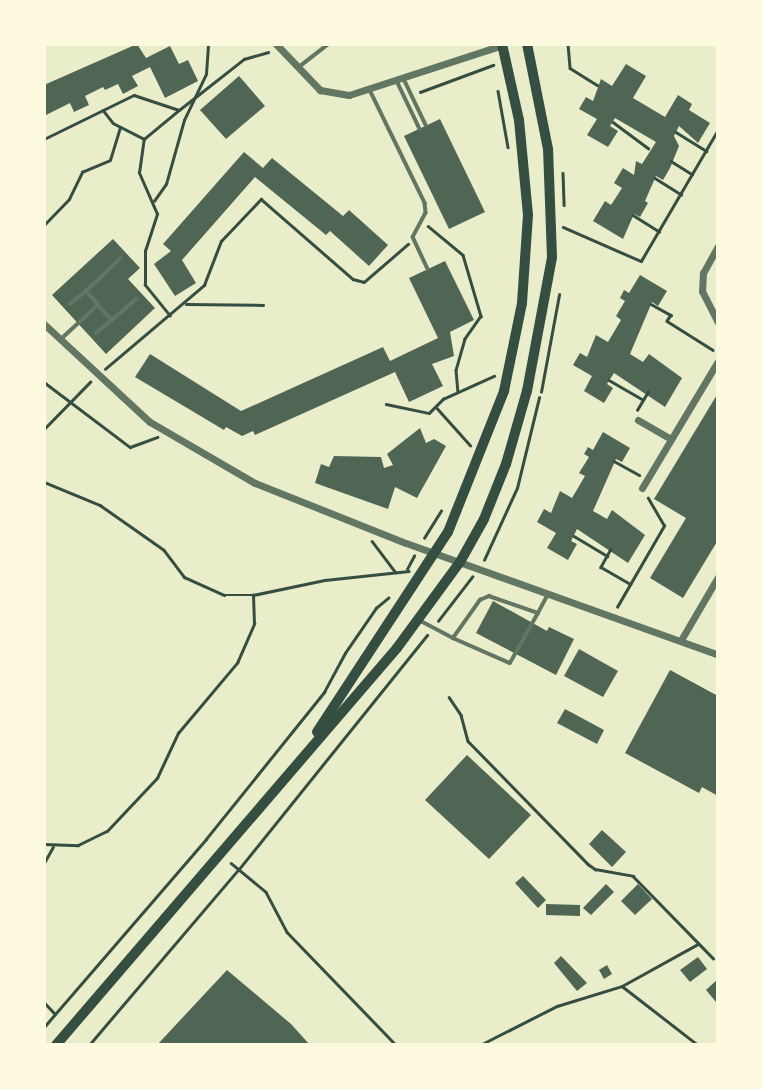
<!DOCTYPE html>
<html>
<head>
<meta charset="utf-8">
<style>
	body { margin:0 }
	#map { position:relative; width:762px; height:1089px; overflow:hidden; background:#e9edc9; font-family:"Crimson Pro",serif }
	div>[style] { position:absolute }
	.building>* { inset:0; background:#4f6655 }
	.path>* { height:2.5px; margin:-1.25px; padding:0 1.25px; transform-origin:1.25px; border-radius:1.25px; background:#344e41 }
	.service>* { height:3.5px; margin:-1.75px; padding:0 1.75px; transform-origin:1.75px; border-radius:1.75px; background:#617663 }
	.minor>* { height:7px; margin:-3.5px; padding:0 3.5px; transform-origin:3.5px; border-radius:3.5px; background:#617663 }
	.secondary>* { height:10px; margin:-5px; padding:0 5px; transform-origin:5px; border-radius:5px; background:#344e41 }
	span { translate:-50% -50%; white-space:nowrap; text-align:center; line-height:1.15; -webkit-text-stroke:5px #fefae0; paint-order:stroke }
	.frame { position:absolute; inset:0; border:46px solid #fefae0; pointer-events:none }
</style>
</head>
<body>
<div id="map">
	<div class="building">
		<div style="clip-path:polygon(137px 44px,146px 58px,170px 46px,179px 64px,188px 60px,198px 81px,165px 98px,150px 67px,132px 76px,138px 86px,123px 94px,118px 84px,105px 90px,103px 87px,85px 96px,89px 105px,74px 112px,70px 103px,44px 116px,44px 85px)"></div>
		<div style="clip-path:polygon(626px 64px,646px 76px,633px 98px,665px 117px,678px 95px,692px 104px,689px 110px,710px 123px,698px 143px,679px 126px,674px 136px,679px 146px,670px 168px,663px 180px,656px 176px,645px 201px,648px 203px,640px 217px,634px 214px,623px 239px,593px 221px,605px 201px,611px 205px,622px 188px,614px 183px,623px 168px,634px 175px,636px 161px,642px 164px,656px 142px,615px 118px,610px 126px,618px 131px,608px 147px,587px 135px,597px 119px,579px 109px,586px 97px,593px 101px,601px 79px,612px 86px)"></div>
		<div style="clip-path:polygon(239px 76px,265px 106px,226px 139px,200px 110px)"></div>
		<div style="clip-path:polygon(440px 119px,485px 212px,449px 229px,404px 136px)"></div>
		<div style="clip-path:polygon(244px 152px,263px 168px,272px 158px,343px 216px,349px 210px,388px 245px,369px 266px,330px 231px,326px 235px,255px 177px,182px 260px,196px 283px,175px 296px,154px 264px,171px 251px,163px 244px)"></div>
		<div style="clip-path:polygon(113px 239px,140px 268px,128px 279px,155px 308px,106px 354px,52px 295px)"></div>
		<div style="clip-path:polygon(445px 261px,474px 320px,450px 332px,454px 356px,432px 364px,443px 386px,409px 402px,395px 372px,255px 435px,253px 431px,242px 436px,226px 427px,224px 430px,135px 377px,150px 354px,241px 411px,383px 347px,390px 361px,438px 338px,409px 278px)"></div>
		<div style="clip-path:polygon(640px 275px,667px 291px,658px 306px,652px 302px,630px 354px,643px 362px,649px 354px,682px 378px,665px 407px,614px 373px,607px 384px,613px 388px,604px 403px,584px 391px,592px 376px,573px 365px,580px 353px,587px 357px,596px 335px,608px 342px,621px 320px,616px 316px,625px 301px,620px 298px,624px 290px,629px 293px)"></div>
		<div style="clip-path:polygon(718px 393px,718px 540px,683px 598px,650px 578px,686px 518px,654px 499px)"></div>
		<div style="clip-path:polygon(420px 428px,426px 443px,434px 439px,446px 446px,417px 498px,395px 487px,388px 509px,315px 483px,321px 464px,329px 467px,334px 456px,381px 457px,384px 468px,393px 465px,387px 454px)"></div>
		<div style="clip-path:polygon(603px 432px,630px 448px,622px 462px,616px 459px,593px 511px,607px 519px,612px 510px,645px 535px,628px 563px,577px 529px,571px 541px,577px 544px,568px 560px,547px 548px,556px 533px,537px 522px,544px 509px,551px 513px,560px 491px,572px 498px,585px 476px,579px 473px,589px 457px,584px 454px,588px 447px,593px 450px)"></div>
		<div style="clip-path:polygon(493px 601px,547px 631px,549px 627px,574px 639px,556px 675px,476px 633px)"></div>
		<div style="clip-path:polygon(579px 649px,618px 671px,603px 697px,564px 676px)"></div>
		<div style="clip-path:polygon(670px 670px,718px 696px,718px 796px,702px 787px,699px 793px,625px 753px)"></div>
		<div style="clip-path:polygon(565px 709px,604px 730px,597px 744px,557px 723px)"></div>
		<div style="clip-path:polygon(467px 755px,531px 815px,489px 859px,425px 800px)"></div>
		<div style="clip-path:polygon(602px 830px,626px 852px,612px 867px,589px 844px)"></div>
		<div style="clip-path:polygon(523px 876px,546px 900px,538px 908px,515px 883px)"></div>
		<div style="clip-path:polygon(606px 884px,614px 892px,591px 915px,583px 908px)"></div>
		<div style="clip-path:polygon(638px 884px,652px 899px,635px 915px,621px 901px)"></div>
		<div style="clip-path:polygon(546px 904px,580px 905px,580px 916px,546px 915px)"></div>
		<div style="clip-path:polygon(561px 956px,587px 983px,577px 991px,554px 963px)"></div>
		<div style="clip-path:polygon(698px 957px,707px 969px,690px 982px,680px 970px)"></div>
		<div style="clip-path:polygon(607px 965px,612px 974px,604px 979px,599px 970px)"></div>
		<div style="clip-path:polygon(227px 970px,291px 1024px,310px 1045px,157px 1045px)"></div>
		<div style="clip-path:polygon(718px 979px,718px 1000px,716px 1002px,706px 990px)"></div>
	</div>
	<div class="path">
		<div style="left:568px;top:44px;width:24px;rotate:85deg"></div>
		<div style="left:570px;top:68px;width:32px;rotate:32deg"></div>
		<div style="left:498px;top:91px;width:57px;rotate:79.9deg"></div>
		<div style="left:420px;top:92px;width:78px;rotate:-20.3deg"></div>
		<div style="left:103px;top:110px;width:16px;rotate:52deg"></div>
		<div style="left:113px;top:123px;width:35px;rotate:27deg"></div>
		<div style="left:613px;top:122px;width:44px;rotate:36.6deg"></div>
		<div style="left:676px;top:132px;width:36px;rotate:32deg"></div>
		<div style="left:44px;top:139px;width:100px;rotate:-26.1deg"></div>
		<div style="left:134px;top:95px;width:47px;rotate:18.4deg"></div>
		<div style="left:179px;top:110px;width:83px;rotate:-38.1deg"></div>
		<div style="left:244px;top:59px;width:25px;rotate:-16deg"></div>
		<div style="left:671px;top:161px;width:25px;rotate:32deg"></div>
		<div style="left:563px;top:173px;width:32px;rotate:88deg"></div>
		<div style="left:655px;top:178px;width:31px;rotate:32deg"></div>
		<div style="left:154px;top:201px;width:21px;rotate:-55deg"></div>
		<div style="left:166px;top:184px;width:66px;rotate:-74.3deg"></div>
		<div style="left:184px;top:120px;width:51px;rotate:-64.4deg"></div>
		<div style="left:206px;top:74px;width:30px;rotate:-86deg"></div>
		<div style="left:633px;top:215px;width:31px;rotate:32deg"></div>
		<div style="left:44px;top:225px;width:36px;rotate:-46deg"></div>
		<div style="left:69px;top:199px;width:30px;rotate:-64deg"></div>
		<div style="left:82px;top:172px;width:30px;rotate:-23deg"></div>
		<div style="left:110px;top:160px;width:34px;rotate:-73deg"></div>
		<div style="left:428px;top:226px;width:45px;rotate:39.6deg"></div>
		<div style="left:463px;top:255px;width:64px;rotate:73.6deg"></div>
		<div style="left:481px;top:316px;width:28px;rotate:125deg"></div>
		<div style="left:465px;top:339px;width:32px;rotate:106deg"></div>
		<div style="left:456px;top:370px;width:22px;rotate:85deg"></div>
		<div style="left:563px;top:227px;width:85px;rotate:23.6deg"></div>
		<div style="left:641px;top:261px;width:152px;rotate:-59.6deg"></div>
		<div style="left:186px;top:304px;width:77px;rotate:0.7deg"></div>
		<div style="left:651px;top:304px;width:23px;rotate:29deg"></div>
		<div style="left:671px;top:315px;width:7px;rotate:124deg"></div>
		<div style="left:667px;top:321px;width:54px;rotate:32.2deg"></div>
		<div style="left:170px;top:316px;width:40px;rotate:-129deg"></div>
		<div style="left:145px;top:285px;width:34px;rotate:-90deg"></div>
		<div style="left:145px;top:251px;width:39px;rotate:-72deg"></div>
		<div style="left:157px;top:214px;width:45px;rotate:-113.7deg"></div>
		<div style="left:139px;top:173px;width:34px;rotate:-82deg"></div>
		<div style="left:144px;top:139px;width:45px;rotate:-39.6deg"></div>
		<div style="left:105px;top:369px;width:130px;rotate:-40.3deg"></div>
		<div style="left:204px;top:285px;width:47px;rotate:-68.9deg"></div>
		<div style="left:221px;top:241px;width:58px;rotate:-46.4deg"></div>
		<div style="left:261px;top:199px;width:122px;rotate:41deg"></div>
		<div style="left:353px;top:279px;width:11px;rotate:15deg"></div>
		<div style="left:364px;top:282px;width:58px;rotate:-40.8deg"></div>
		<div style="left:609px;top:380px;width:39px;rotate:30deg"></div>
		<div style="left:44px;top:382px;width:108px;rotate:37.1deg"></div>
		<div style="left:130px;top:447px;width:29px;rotate:-20deg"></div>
		<div style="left:541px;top:392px;width:99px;rotate:-79.5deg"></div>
		<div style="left:386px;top:404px;width:44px;rotate:11.8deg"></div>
		<div style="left:429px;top:413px;width:20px;rotate:-45deg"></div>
		<div style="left:443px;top:399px;width:56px;rotate:-24.3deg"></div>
		<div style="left:437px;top:408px;width:50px;rotate:48.3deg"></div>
		<div style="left:637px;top:410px;width:21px;rotate:-59deg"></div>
		<div style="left:44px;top:429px;width:66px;rotate:-45.6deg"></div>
		<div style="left:614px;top:461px;width:29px;rotate:29deg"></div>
		<div style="left:44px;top:482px;width:61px;rotate:22.3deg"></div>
		<div style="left:100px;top:505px;width:78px;rotate:35.1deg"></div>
		<div style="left:164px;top:550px;width:34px;rotate:53deg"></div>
		<div style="left:184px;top:577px;width:44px;rotate:24.2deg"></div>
		<div style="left:224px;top:595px;width:29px"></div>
		<div style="left:253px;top:595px;width:74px;rotate:-11.8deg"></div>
		<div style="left:325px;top:580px;width:84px;rotate:-6.1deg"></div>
		<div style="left:574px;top:536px;width:39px;rotate:31deg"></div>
		<div style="left:424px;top:538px;width:32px;rotate:-58deg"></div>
		<div style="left:372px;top:541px;width:39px;rotate:53deg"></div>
		<div style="left:611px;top:549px;width:21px;rotate:119deg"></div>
		<div style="left:601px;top:567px;width:34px;rotate:30deg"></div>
		<div style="left:484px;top:560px;width:79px;rotate:-65.4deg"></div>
		<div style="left:517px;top:488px;width:93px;rotate:-76.3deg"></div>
		<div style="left:407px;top:569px;width:15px;rotate:-62deg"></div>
		<div style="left:617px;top:607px;width:94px;rotate:-59.9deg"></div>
		<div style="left:664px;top:526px;width:32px;rotate:-120deg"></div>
		<div style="left:438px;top:621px;width:56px;rotate:-52.3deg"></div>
		<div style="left:449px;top:697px;width:22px;rotate:56deg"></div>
		<div style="left:461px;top:715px;width:27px;rotate:75deg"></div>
		<div style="left:468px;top:741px;width:172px;rotate:45.7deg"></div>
		<div style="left:588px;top:864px;width:9px;rotate:36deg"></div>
		<div style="left:595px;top:869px;width:39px;rotate:10deg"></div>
		<div style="left:633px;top:876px;width:115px;rotate:45.7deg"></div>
		<div style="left:44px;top:844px;width:34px;rotate:2deg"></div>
		<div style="left:78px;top:845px;width:32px;rotate:-26deg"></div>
		<div style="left:107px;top:831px;width:73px;rotate:-46.7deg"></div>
		<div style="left:157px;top:778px;width:50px;rotate:-65deg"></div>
		<div style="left:178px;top:733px;width:92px;rotate:-49.9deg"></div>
		<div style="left:237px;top:663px;width:43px;rotate:-66.4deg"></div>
		<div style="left:254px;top:624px;width:29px;rotate:-92deg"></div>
		<div style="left:44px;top:863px;width:18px;rotate:-61deg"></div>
		<div style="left:231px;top:863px;width:45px;rotate:39.6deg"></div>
		<div style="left:266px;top:892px;width:45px;rotate:62.3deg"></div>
		<div style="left:287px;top:932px;width:157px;rotate:46deg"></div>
		<div style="left:622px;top:986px;width:96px;rotate:37.8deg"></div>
		<div style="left:44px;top:1002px;width:16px;rotate:47deg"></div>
		<div style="left:44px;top:1027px;width:248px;rotate:-49.2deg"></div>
		<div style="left:206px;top:839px;width:189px;rotate:-51.2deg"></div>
		<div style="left:324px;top:692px;width:44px;rotate:-61.7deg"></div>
		<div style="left:345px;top:653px;width:55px;rotate:-55.4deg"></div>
		<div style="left:376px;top:608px;width:16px;rotate:-40deg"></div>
		<div style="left:89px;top:1045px;width:231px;rotate:-49.6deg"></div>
		<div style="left:239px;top:869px;width:300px;rotate:-51.2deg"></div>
		<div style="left:480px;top:1045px;width:86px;rotate:-26.9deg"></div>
		<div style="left:557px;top:1006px;width:68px;rotate:-17.1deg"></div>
		<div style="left:622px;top:986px;width:87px;rotate:-28.9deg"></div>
	</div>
	<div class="service">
		<div style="left:299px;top:67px;width:37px;rotate:-38deg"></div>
		<div style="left:404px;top:79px;width:51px;rotate:64.4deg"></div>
		<div style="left:397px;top:81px;width:53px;rotate:64.4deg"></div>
		<div style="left:370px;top:90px;width:126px;rotate:64deg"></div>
		<div style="left:425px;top:203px;width:10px;rotate:84deg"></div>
		<div style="left:426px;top:213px;width:27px;rotate:118deg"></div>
		<div style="left:413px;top:237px;width:35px;rotate:65deg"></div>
		<div style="left:70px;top:304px;width:21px;rotate:-39deg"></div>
		<div style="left:98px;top:305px;width:18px;rotate:-131deg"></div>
		<div style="left:86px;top:291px;width:47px;rotate:-43.3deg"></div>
		<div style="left:96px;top:333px;width:21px;rotate:-39deg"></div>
		<div style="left:61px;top:339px;width:50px;rotate:-42.6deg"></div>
		<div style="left:98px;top:305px;width:21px;rotate:47deg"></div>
		<div style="left:112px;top:320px;width:32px;rotate:-41deg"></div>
		<div style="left:421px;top:621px;width:36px;rotate:28deg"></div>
		<div style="left:453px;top:638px;width:47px;rotate:-54.6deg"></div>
		<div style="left:480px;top:600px;width:10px;rotate:-24deg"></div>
		<div style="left:489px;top:596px;width:52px;rotate:19.1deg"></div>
		<div style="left:538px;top:613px;width:21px;rotate:-62deg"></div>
		<div style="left:453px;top:638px;width:62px;rotate:23.7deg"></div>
		<div style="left:510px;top:663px;width:57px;rotate:-60.8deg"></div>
	</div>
	<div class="minor">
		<div style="left:276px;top:44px;width:64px;rotate:46.3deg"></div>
		<div style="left:320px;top:90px;width:29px;rotate:10deg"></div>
		<div style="left:349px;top:95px;width:162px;rotate:-18deg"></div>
		<div style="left:718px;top:246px;width:31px;rotate:119deg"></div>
		<div style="left:703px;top:273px;width:18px;rotate:93deg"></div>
		<div style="left:702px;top:291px;width:36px;rotate:63deg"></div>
		<div style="left:44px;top:324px;width:144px;rotate:42.8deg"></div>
		<div style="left:150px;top:422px;width:121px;rotate:30.2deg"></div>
		<div style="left:255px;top:483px;width:162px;rotate:21.7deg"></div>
		<div style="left:406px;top:543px;width:331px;rotate:19.7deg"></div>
		<div style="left:638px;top:420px;width:38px;rotate:30deg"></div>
		<div style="left:642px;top:488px;width:148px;rotate:-59.1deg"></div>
		<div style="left:681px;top:640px;width:73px;rotate:-59.6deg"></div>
	</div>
	<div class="secondary">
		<div style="left:317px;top:732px;width:239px;rotate:-56.8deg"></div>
		<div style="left:448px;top:532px;width:152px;rotate:-68.3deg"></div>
		<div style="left:504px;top:391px;width:90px;rotate:-78.4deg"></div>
		<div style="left:522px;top:303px;width:88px;rotate:-86.1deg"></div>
		<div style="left:528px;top:215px;width:95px;rotate:-95.4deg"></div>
		<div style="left:519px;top:120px;width:78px;rotate:-102.6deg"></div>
		<div style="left:56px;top:1045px;width:523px;rotate:-49.34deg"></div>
		<div style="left:397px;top:648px;width:107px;rotate:-53.8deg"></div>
		<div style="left:460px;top:562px;width:49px;rotate:-60.8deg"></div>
		<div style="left:484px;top:519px;width:59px;rotate:-68.2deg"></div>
		<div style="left:506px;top:464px;width:76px;rotate:-74deg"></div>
		<div style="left:527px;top:391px;width:136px;rotate:-79.4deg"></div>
		<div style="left:552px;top:257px;width:108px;rotate:-92.1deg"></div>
		<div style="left:548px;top:149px;width:107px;rotate:-101.3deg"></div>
	</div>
	<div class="frame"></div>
</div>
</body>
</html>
